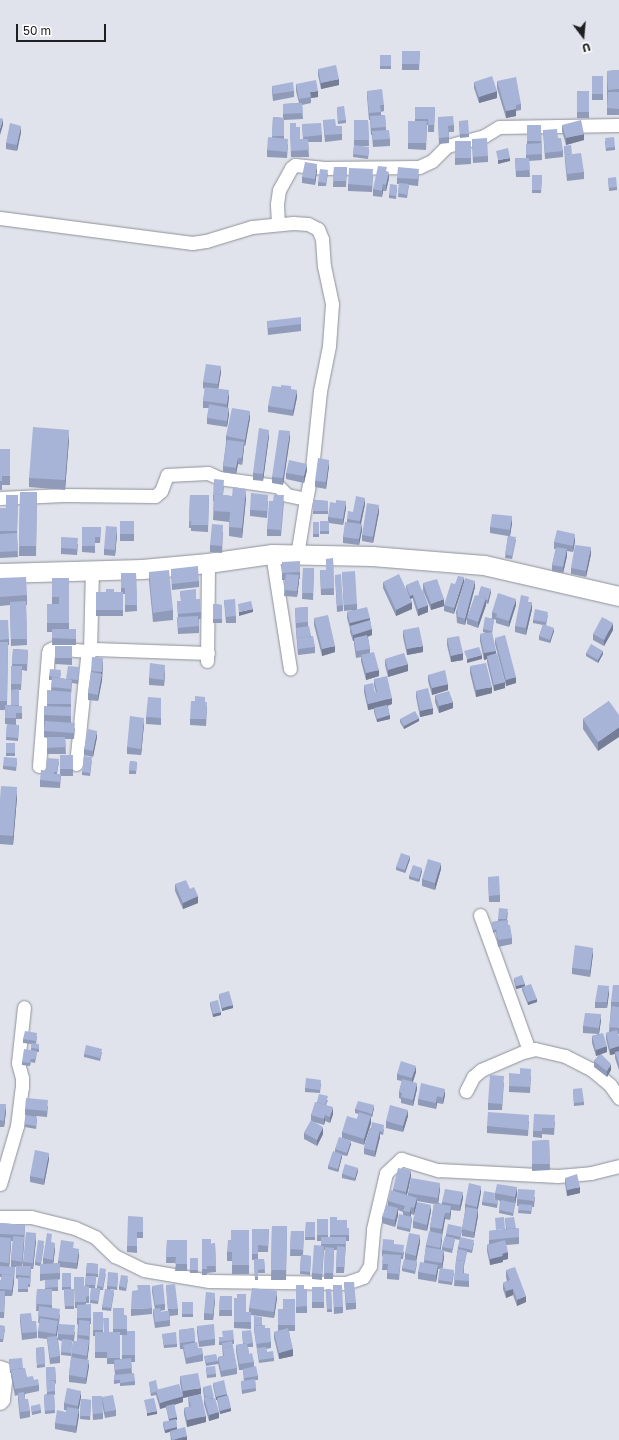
<!DOCTYPE html>
<html>
<head>
<meta charset="utf-8">
<style>
	body { margin:0 }
	#map { position:relative; width:619px; height:1440px; overflow:hidden; background:#e0e3eb; font-family:"Golos Text",sans-serif }
	div>[style] { position:absolute }
	.roads { filter:drop-shadow(0 0 1px #8e9199) drop-shadow(0 0 1px #8e9199) }
	.minor>* { height:13px; margin:-6.5px; padding:0 6.5px; transform-origin:6.5px; border-radius:6.5px; background:#fff }
	.secondary>* { height:19px; margin:-9.5px; padding:0 9.5px; transform-origin:9.5px; border-radius:9.5px; background:#fff }
	.wall>* { inset:0; background:#909bb9 }
	.shaded-wall>* { inset:0; background:#757e96 }
	.building>* { inset:0; background:#a7b4d7 }
	span { translate:-50% -50%; white-space:nowrap; text-align:center; line-height:1.15; -webkit-text-stroke:4px #fff; paint-order:stroke }
	.north { position:absolute; left:563px; top:16px; width:40px; height:40px; -webkit-text-stroke:3px #fff; paint-order:stroke; rotate:164deg; font-size:11px; font-weight:700; line-height:16px; text-align:center; color:#1d1f21 }
	.north::after { content:''; display:block; margin:auto; width:14px; height:18px; background:#1d1f21; clip-path:polygon(50% 0,100% 100%,50% 72%,0 100%) }
	.scale { position:absolute; left:16px; top:24px; width:90px; height:18px; box-sizing:border-box; border:2px solid #1d1f21; border-top:0; padding-left:5px; font-size:12px; line-height:14px; white-space:nowrap; color:#1d1f21; -webkit-text-stroke:3px #fff; paint-order:stroke }
</style>
</head>
<body>
<div id="map">
	<div class="roads">
		<div class="minor">
			<div style="left:0;top:218px;width:194px;rotate:7.4deg"></div>
			<div style="left:192px;top:243px;width:14px;rotate:-8deg"></div>
			<div style="left:206px;top:241px;width:48px;rotate:-16.9deg"></div>
			<div style="left:252px;top:227px;width:41px;rotate:-5.6deg"></div>
			<div style="left:293px;top:223px;width:15px;rotate:4deg"></div>
			<div style="left:308px;top:224px;width:11px;rotate:27deg"></div>
			<div style="left:318px;top:229px;width:11px;rotate:68deg"></div>
			<div style="left:322px;top:239px;width:27px;rotate:86deg"></div>
			<div style="left:324px;top:266px;width:39px;rotate:78deg"></div>
			<div style="left:332px;top:304px;width:42px;rotate:94.1deg"></div>
			<div style="left:329px;top:346px;width:46px;rotate:101.3deg"></div>
			<div style="left:320px;top:391px;width:78px;rotate:95.9deg"></div>
			<div style="left:312px;top:469px;width:31px;rotate:101deg"></div>
			<div style="left:278px;top:224px;width:20px;rotate:-93deg"></div>
			<div style="left:277px;top:204px;width:14px;rotate:-82deg"></div>
			<div style="left:279px;top:190px;width:25px;rotate:-61deg"></div>
			<div style="left:291px;top:168px;width:5px;rotate:-37deg"></div>
			<div style="left:295px;top:165px;width:27px;rotate:6deg"></div>
			<div style="left:322px;top:168px;width:97px;rotate:-0.6deg"></div>
			<div style="left:419px;top:167px;width:14px;rotate:-25deg"></div>
			<div style="left:432px;top:161px;width:21px;rotate:-45deg"></div>
			<div style="left:447px;top:146px;width:38px;rotate:-15deg"></div>
			<div style="left:484px;top:136px;width:17px;rotate:-31deg"></div>
			<div style="left:499px;top:127px;width:120px;rotate:-1deg"></div>
			<div style="left:0;top:498px;width:63px;rotate:-2.7deg"></div>
			<div style="left:63px;top:495px;width:92px;rotate:0.6deg"></div>
			<div style="left:155px;top:496px;width:8px;rotate:-40deg"></div>
			<div style="left:161px;top:491px;width:17px;rotate:-69deg"></div>
			<div style="left:167px;top:475px;width:41px;rotate:-2.8deg"></div>
			<div style="left:208px;top:473px;width:12px;rotate:24deg"></div>
			<div style="left:219px;top:478px;width:57px;rotate:8.1deg"></div>
			<div style="left:275px;top:486px;width:4px;rotate:14deg"></div>
			<div style="left:279px;top:487px;width:11px;rotate:45deg"></div>
			<div style="left:287px;top:495px;width:19px;rotate:12deg"></div>
			<div style="left:306px;top:499px;width:57px;rotate:99.1deg"></div>
			<div style="left:272px;top:554px;width:116px;rotate:81.1deg"></div>
			<div style="left:207px;top:661px;width:98px;rotate:-89.4deg"></div>
			<div style="left:76px;top:764px;width:108px;rotate:-84.1deg"></div>
			<div style="left:87px;top:657px;width:7px;rotate:-63deg"></div>
			<div style="left:90px;top:651px;width:4px;rotate:-27deg"></div>
			<div style="left:94px;top:649px;width:114px;rotate:2deg"></div>
			<div style="left:39px;top:766px;width:113px;rotate:-85.4deg"></div>
			<div style="left:48px;top:653px;width:3px;rotate:-72deg"></div>
			<div style="left:49px;top:650px;width:4px;rotate:-27deg"></div>
			<div style="left:53px;top:648px;width:37px;rotate:5deg"></div>
			<div style="left:90px;top:651px;width:81px;rotate:-88.6deg"></div>
			<div style="left:480px;top:915px;width:144px;rotate:70.1deg"></div>
			<div style="left:466px;top:1091px;width:16px;rotate:-63deg"></div>
			<div style="left:473px;top:1077px;width:11px;rotate:-41deg"></div>
			<div style="left:481px;top:1070px;width:46px;rotate:-23.2deg"></div>
			<div style="left:523px;top:1052px;width:12px;rotate:-14deg"></div>
			<div style="left:535px;top:1049px;width:31px;rotate:13deg"></div>
			<div style="left:565px;top:1056px;width:29px;rotate:27deg"></div>
			<div style="left:591px;top:1069px;width:25px;rotate:40deg"></div>
			<div style="left:610px;top:1085px;width:16px;rotate:55deg"></div>
			<div style="left:0;top:1184px;width:60px;rotate:-73.7deg"></div>
			<div style="left:17px;top:1126px;width:38px;rotate:-83deg"></div>
			<div style="left:22px;top:1088px;width:10px;rotate:-90deg"></div>
			<div style="left:22px;top:1078px;width:16px;rotate:-105deg"></div>
			<div style="left:18px;top:1063px;width:56px;rotate:-83.9deg"></div>
			<div style="left:0;top:1217px;width:31px"></div>
			<div style="left:31px;top:1217px;width:45px;rotate:14deg"></div>
			<div style="left:75px;top:1228px;width:22px;rotate:24deg"></div>
			<div style="left:95px;top:1237px;width:28px;rotate:44deg"></div>
			<div style="left:115px;top:1256px;width:32px;rotate:26deg"></div>
			<div style="left:144px;top:1270px;width:66px;rotate:9.6deg"></div>
			<div style="left:209px;top:1281px;width:137px;rotate:0.8deg"></div>
			<div style="left:346px;top:1283px;width:18px;rotate:-19deg"></div>
			<div style="left:363px;top:1277px;width:13px;rotate:-58deg"></div>
			<div style="left:370px;top:1266px;width:37px;rotate:-85deg"></div>
			<div style="left:373px;top:1229px;width:57px;rotate:-76.9deg"></div>
			<div style="left:386px;top:1173px;width:21px;rotate:-43deg"></div>
			<div style="left:401px;top:1159px;width:39px;rotate:17deg"></div>
			<div style="left:438px;top:1170px;width:120px;rotate:2.9deg"></div>
			<div style="left:558px;top:1176px;width:33px;rotate:-5deg"></div>
			<div style="left:591px;top:1173px;width:29px;rotate:-14deg"></div>
			<div style="left:0;top:1367px;width:5px;rotate:22deg"></div>
			<div style="left:5px;top:1369px;width:5px;rotate:79deg"></div>
			<div style="left:6px;top:1374px;width:26px;rotate:97deg"></div>
			<div style="left:3px;top:1400px;width:4px;rotate:135deg"></div>
		</div>
		<div class="secondary">
			<div style="left:0;top:573px;width:142px;rotate:-1.6deg"></div>
			<div style="left:142px;top:569px;width:66px;rotate:-5.2deg"></div>
			<div style="left:208px;top:563px;width:65px;rotate:-8deg"></div>
			<div style="left:272px;top:554px;width:100px;rotate:1.1deg"></div>
			<div style="left:372px;top:556px;width:112px;rotate:4.6deg"></div>
			<div style="left:484px;top:565px;width:139px;rotate:12.9deg"></div>
		</div>
	</div>
	<div class="wall">
		<div style="clip-path:polygon(402px 51px,420px 51px,419px 70px,402px 70px)"></div>
		<div style="clip-path:polygon(380px 55px,391px 55px,391px 69px,380px 69px)"></div>
		<div style="clip-path:polygon(318px 69px,339px 85px,321px 89px,318px 75px)"></div>
		<div style="clip-path:polygon(619px 70px,619px 115px,607px 115px,607px 71px)"></div>
		<div style="clip-path:polygon(592px 76px,603px 76px,603px 100px,592px 100px)"></div>
		<div style="clip-path:polygon(497px 81px,521px 104px,521px 110px,516px 111px,516px 116px,506px 118px,497px 88px)"></div>
		<div style="clip-path:polygon(474px 82px,497px 98px,479px 103px,474px 88px)"></div>
		<div style="clip-path:polygon(296px 84px,318px 97px,311px 98px,311px 103px,302px 105px,303px 119px,284px 120px,284px 139px,288px 145px,287px 158px,267px 157px,267px 150px,272px 138px,273px 117px,283px 118px,283px 104px,299px 103px,296px 91px)"></div>
		<div style="clip-path:polygon(272px 86px,294px 91px,294px 97px,273px 101px,272px 92px)"></div>
		<div style="clip-path:polygon(367px 91px,384px 105px,384px 111px,381px 112px,381px 115px,385px 115px,386px 130px,390px 139px,390px 146px,373px 147px,372px 135px,371px 135px,370px 120px,369px 120px,367px 97px)"></div>
		<div style="clip-path:polygon(577px 91px,589px 91px,589px 118px,577px 118px)"></div>
		<div style="clip-path:polygon(337px 107px,346px 120px,346px 123px,338px 124px)"></div>
		<div style="clip-path:polygon(415px 107px,435px 107px,434px 132px,428px 132px,428px 125px,427px 125px,426px 150px,408px 149px,408px 143px,415px 121px)"></div>
		<div style="clip-path:polygon(438px 117px,454px 125px,454px 132px,449px 132px,449px 143px,439px 144px)"></div>
		<div style="clip-path:polygon(323px 120px,336px 126px,342px 134px,342px 140px,325px 142px)"></div>
		<div style="clip-path:polygon(354px 120px,368px 120px,369px 146px,362px 146px,369px 150px,368px 159px,353px 157px,354px 146px)"></div>
		<div style="clip-path:polygon(459px 121px,469px 134px,469px 137px,460px 138px)"></div>
		<div style="clip-path:polygon(290px 123px,296px 127px,300px 139px,303px 139px,302px 124px,322px 135px,322px 142px,308px 142px,309px 157px,291px 157px)"></div>
		<div style="clip-path:polygon(527px 125px,541px 125px,542px 160px,529px 161px,530px 177px,516px 177px,515px 158px,526px 158px,526px 144px,527px 144px)"></div>
		<div style="clip-path:polygon(562px 125px,584px 140px,566px 145px,562px 131px)"></div>
		<div style="clip-path:polygon(543px 130px,558px 138px,563px 151px,563px 157px,545px 159px)"></div>
		<div style="clip-path:polygon(21px 132px,17px 151px,6px 149px,6px 143px)"></div>
		<div style="clip-path:polygon(472px 139px,488px 156px,488px 162px,473px 163px)"></div>
		<div style="clip-path:polygon(455px 141px,471px 141px,471px 164px,455px 165px)"></div>
		<div style="clip-path:polygon(605px 141px,615px 147px,615px 150px,606px 151px)"></div>
		<div style="clip-path:polygon(564px 146px,584px 172px,584px 179px,567px 181px,565px 161px)"></div>
		<div style="clip-path:polygon(334px 167px,347px 167px,346px 187px,333px 187px)"></div>
		<div style="clip-path:polygon(317px 170px,315px 185px,302px 183px,302px 177px)"></div>
		<div style="clip-path:polygon(387px 171px,389px 178px,386px 191px,383px 191px,382px 197px,373px 196px,373px 189px)"></div>
		<div style="clip-path:polygon(328px 173px,326px 186px,318px 186px,318px 182px)"></div>
		<div style="clip-path:polygon(373px 175px,372px 192px,348px 191px,348px 184px)"></div>
		<div style="clip-path:polygon(419px 175px,418px 186px,409px 185px,407px 198px,398px 197px,399px 184px,397px 184px,397px 178px)"></div>
		<div style="clip-path:polygon(532px 175px,542px 175px,541px 193px,532px 193px)"></div>
		<div style="clip-path:polygon(608px 178px,617px 187px,617px 190px,609px 191px)"></div>
		<div style="clip-path:polygon(397px 188px,396px 199px,389px 198px,389px 195px)"></div>
		<div style="clip-path:polygon(267px 321px,301px 324px,301px 331px,268px 335px)"></div>
		<div style="clip-path:polygon(221px 372px,218px 389px,229px 397px,228px 407px,229px 414px,227px 427px,207px 424px,207px 418px,209px 408px,203px 408px,203px 401px,205px 389px,203px 388px,203px 382px)"></div>
		<div style="clip-path:polygon(281px 387px,291px 389px,297px 397px,293px 416px,268px 412px,268px 406px)"></div>
		<div style="clip-path:polygon(250px 418px,245px 446px,244px 446px,242px 465px,238px 464px,236px 474px,223px 472px,223px 466px,226px 443px,226px 436px)"></div>
		<div style="clip-path:polygon(269px 436px,263px 481px,253px 480px,253px 473px)"></div>
		<div style="clip-path:polygon(290px 438px,283px 485px,272px 483px,272px 477px)"></div>
		<div style="clip-path:polygon(69px 439px,65px 490px,29px 487px,29px 478px)"></div>
		<div style="clip-path:polygon(0 449px,10px 449px,10px 485px,2px 485px,2px 490px,0 490px)"></div>
		<div style="clip-path:polygon(329px 466px,326px 489px,315px 487px,315px 481px)"></div>
		<div style="clip-path:polygon(307px 470px,304px 483px,286px 479px,286px 473px)"></div>
		<div style="clip-path:polygon(224px 486px,223px 495px,246px 498px,242px 538px,229px 536px,229px 522px,213px 520px,214px 502px,213px 501px,213px 495px)"></div>
		<div style="clip-path:polygon(20px 492px,37px 492px,36px 556px,19px 556px)"></div>
		<div style="clip-path:polygon(18px 495px,17px 537px,18px 557px,0 558px,0 508px,6px 508px)"></div>
		<div style="clip-path:polygon(190px 495px,209px 495px,208px 532px,191px 531px,191px 528px,189px 528px)"></div>
		<div style="clip-path:polygon(313px 500px,328px 501px,328px 514px,313px 514px)"></div>
		<div style="clip-path:polygon(268px 501px,267px 518px,250px 516px,250px 510px)"></div>
		<div style="clip-path:polygon(273px 501px,284px 502px,281px 536px,267px 536px,267px 529px)"></div>
		<div style="clip-path:polygon(365px 504px,361px 524px,362px 530px,359px 545px,343px 543px,343px 537px,347px 522px,347px 519px,353px 512px)"></div>
		<div style="clip-path:polygon(346px 508px,343px 525px,329px 523px,329px 534px,320px 534px,320px 521px,328px 521px,328px 517px)"></div>
		<div style="clip-path:polygon(379px 512px,373px 543px,362px 541px,362px 535px)"></div>
		<div style="clip-path:polygon(120px 521px,134px 521px,134px 541px,120px 541px)"></div>
		<div style="clip-path:polygon(313px 522px,319px 522px,319px 537px,313px 537px)"></div>
		<div style="clip-path:polygon(512px 523px,510px 536px,516px 540px,512px 559px,505px 558px,508px 536px,490px 533px,490px 527px)"></div>
		<div style="clip-path:polygon(82px 527px,101px 527px,100px 543px,95px 543px,95px 553px,82px 552px)"></div>
		<div style="clip-path:polygon(223px 531px,222px 553px,210px 552px,210px 545px)"></div>
		<div style="clip-path:polygon(117px 534px,115px 556px,104px 555px,104px 549px)"></div>
		<div style="clip-path:polygon(575px 541px,573px 552px,567px 551px,567px 556px,563px 573px,552px 571px,552px 565px,556px 549px,554px 549px,554px 542px)"></div>
		<div style="clip-path:polygon(78px 544px,77px 555px,61px 554px,61px 548px)"></div>
		<div style="clip-path:polygon(591px 554px,586px 577px,571px 574px,571px 568px)"></div>
		<div style="clip-path:polygon(333px 558px,334px 595px,321px 595px,320px 570px,326px 570px)"></div>
		<div style="clip-path:polygon(282px 562px,300px 572px,300px 579px,299px 579px,297px 597px,284px 596px,285px 580px,282px 580px)"></div>
		<div style="clip-path:polygon(303px 568px,314px 568px,313px 600px,302px 599px)"></div>
		<div style="clip-path:polygon(171px 569px,199px 581px,199px 587px,172px 590px)"></div>
		<div style="clip-path:polygon(149px 572px,173px 610px,173px 620px,153px 622px,149px 581px)"></div>
		<div style="clip-path:polygon(342px 572px,357px 604px,357px 610px,370px 620px,372px 635px,368px 637px,370px 649px,370px 653px,379px 676px,366px 680px,361px 661px,361px 657px,356px 658px,354px 644px,354px 641px,353px 641px,350px 632px,350px 629px,347px 618px,347px 612px,354px 610px,344px 611px)"></div>
		<div style="clip-path:polygon(121px 573px,136px 573px,137px 611px,125px 612px,125px 594px,123px 594px,123px 616px,96px 616px,96px 592px,121px 592px)"></div>
		<div style="clip-path:polygon(335px 575px,343px 605px,343px 611px,337px 612px)"></div>
		<div style="clip-path:polygon(0 578px,27px 595px,27px 605px,26px 605px,27px 645px,11px 646px,10px 605px,0 606px)"></div>
		<div style="clip-path:polygon(52px 578px,69px 578px,69px 629px,76px 629px,76px 645px,52px 645px,52px 632px,47px 632px,47px 604px,52px 604px)"></div>
		<div style="clip-path:polygon(383px 582px,408px 594px,406px 588px,406px 585px,428px 612px,418px 616px,413px 600px,413px 598px,410px 599px,412px 609px,396px 616px,383px 588px)"></div>
		<div style="clip-path:polygon(423px 583px,444px 606px,431px 610px,423px 590px)"></div>
		<div style="clip-path:polygon(455px 584px,454px 614px,444px 611px,444px 605px)"></div>
		<div style="clip-path:polygon(475px 587px,465px 625px,457px 623px,456px 611px)"></div>
		<div style="clip-path:polygon(180px 591px,196px 599px,201px 612px,201px 619px,199px 619px,199px 633px,178px 634px,177px 617px,178px 617px,177px 601px,181px 601px)"></div>
		<div style="clip-path:polygon(491px 592px,488px 604px,486px 603px,486px 605px,478px 628px,467px 624px,467px 618px,478px 596px)"></div>
		<div style="clip-path:polygon(224px 600px,236px 616px,236px 623px,226px 623px)"></div>
		<div style="clip-path:polygon(213px 604px,222px 605px,222px 623px,213px 623px)"></div>
		<div style="clip-path:polygon(516px 605px,509px 627px,496px 623px,496px 620px,494px 619px,492px 634px,496px 653px,505px 688px,494px 691px,487px 662px,487px 659px,484px 660px,480px 641px,480px 634px,486px 633px,483px 632px,483px 629px,492px 618px,492px 612px)"></div>
		<div style="clip-path:polygon(308px 607px,308px 626px,311px 636px,315px 647px,315px 653px,298px 655px,296px 631px,295px 608px)"></div>
		<div style="clip-path:polygon(532px 609px,526px 635px,515px 632px,515px 626px)"></div>
		<div style="clip-path:polygon(548px 615px,546px 625px,554px 631px,550px 643px,539px 640px,539px 636px,543px 625px,533px 623px,533px 620px)"></div>
		<div style="clip-path:polygon(314px 618px,335px 652px,322px 656px,314px 625px)"></div>
		<div style="clip-path:polygon(0 620px,9px 639px,9px 645px,8px 645px,7px 705px,11px 705px,11px 666px,12px 666px,13px 649px,28px 650px,27px 671px,22px 670px,21px 690px,19px 690px,19px 706px,22px 706px,22px 719px,16px 719px,16px 725px,19px 725px,18px 741px,6px 740px,7px 724px,5px 724px,5px 710px,0 710px)"></div>
		<div style="clip-path:polygon(403px 630px,423px 652px,407px 655px,403px 637px)"></div>
		<div style="clip-path:polygon(613px 630px,604px 646px,593px 640px,593px 634px)"></div>
		<div style="clip-path:polygon(447px 638px,463px 660px,451px 662px,447px 645px)"></div>
		<div style="clip-path:polygon(495px 638px,516px 683px,506px 686px,495px 644px)"></div>
		<div style="clip-path:polygon(55px 646px,72px 646px,72px 665px,55px 664px)"></div>
		<div style="clip-path:polygon(586px 653px,603px 654px,598px 663px,586px 656px)"></div>
		<div style="clip-path:polygon(385px 659px,408px 671px,388px 677px,385px 665px)"></div>
		<div style="clip-path:polygon(103px 662px,102px 680px,98px 701px,88px 700px,88px 693px,91px 671px)"></div>
		<div style="clip-path:polygon(470px 666px,492px 693px,476px 697px,470px 673px)"></div>
		<div style="clip-path:polygon(79px 671px,78px 684px,72px 683px,71px 695px,71px 722px,75px 729px,74px 739px,65px 739px,66px 754px,47px 754px,47px 738px,44px 737px,44px 706px,47px 707px,47px 690px,51px 691px,52px 680px,49px 680px,49px 676px,61px 673px,60px 678px,66px 679px)"></div>
		<div style="clip-path:polygon(165px 671px,164px 686px,149px 685px,149px 678px)"></div>
		<div style="clip-path:polygon(428px 675px,448px 690px,432px 695px,428px 681px)"></div>
		<div style="clip-path:polygon(374px 679px,392px 704px,388px 706px,390px 719px,377px 722px,374px 712px,374px 709px,368px 710px,364px 692px,364px 685px,376px 693px,374px 685px)"></div>
		<div style="clip-path:polygon(416px 691px,433px 714px,420px 717px,416px 697px)"></div>
		<div style="clip-path:polygon(435px 695px,453px 708px,439px 713px,435px 702px)"></div>
		<div style="clip-path:polygon(161px 698px,161px 725px,146px 724px,146px 717px)"></div>
		<div style="clip-path:polygon(609px 701px,598px 751px,583px 729px,583px 719px)"></div>
		<div style="clip-path:polygon(205px 702px,207px 708px,206px 726px,190px 725px,190px 719px)"></div>
		<div style="clip-path:polygon(400px 719px,419px 721px,404px 729px,400px 722px)"></div>
		<div style="clip-path:polygon(144px 724px,141px 755px,127px 754px,127px 747px)"></div>
		<div style="clip-path:polygon(97px 737px,93px 757px,84px 755px,84px 749px)"></div>
		<div style="clip-path:polygon(6px 743px,15px 743px,15px 756px,6px 756px)"></div>
		<div style="clip-path:polygon(60px 755px,73px 755px,73px 776px,61px 776px,60px 788px,40px 787px,40px 780px,46px 771px,59px 762px,57px 774px,60px 774px)"></div>
		<div style="clip-path:polygon(92px 760px,90px 776px,82px 775px,82px 772px)"></div>
		<div style="clip-path:polygon(17px 761px,16px 771px,3px 769px,3px 766px)"></div>
		<div style="clip-path:polygon(130px 761px,137px 762px,136px 774px,129px 774px)"></div>
		<div style="clip-path:polygon(17px 797px,13px 845px,0 844px,0 799px)"></div>
		<div style="clip-path:polygon(410px 859px,405px 873px,396px 870px,396px 867px)"></div>
		<div style="clip-path:polygon(441px 869px,435px 890px,422px 886px,422px 879px)"></div>
		<div style="clip-path:polygon(422px 871px,419px 882px,409px 879px,409px 876px)"></div>
		<div style="clip-path:polygon(488px 877px,500px 895px,500px 902px,489px 902px)"></div>
		<div style="clip-path:polygon(175px 884px,190px 889px,198px 903px,183px 909px,175px 891px)"></div>
		<div style="clip-path:polygon(508px 912px,507px 920px,512px 938px,512px 944px,498px 947px,496px 932px,493px 933px,492px 922px,498px 921px,498px 919px)"></div>
		<div style="clip-path:polygon(593px 954px,590px 977px,572px 974px,572px 968px)"></div>
		<div style="clip-path:polygon(514px 978px,525px 986px,537px 1002px,528px 1005px,522px 990px,522px 987px,516px 989px,514px 981px)"></div>
		<div style="clip-path:polygon(619px 985px,619px 1034px,618px 1034px,619px 1038px,619px 1070px,615px 1058px,615px 1054px,610px 1055px,606px 1039px,606px 1033px,609px 1032px,611px 1008px,611px 1002px)"></div>
		<div style="clip-path:polygon(609px 993px,607px 1008px,595px 1008px,595px 1002px)"></div>
		<div style="clip-path:polygon(219px 994px,233px 1008px,222px 1011px,219px 997px)"></div>
		<div style="clip-path:polygon(210px 1002px,221px 1015px,213px 1017px,210px 1005px)"></div>
		<div style="clip-path:polygon(601px 1020px,599px 1034px,607px 1052px,601px 1054px,611px 1070px,607px 1077px,594px 1067px,594px 1061px,599px 1055px,596px 1056px,592px 1043px,592px 1036px,599px 1034px,583px 1033px,583px 1026px)"></div>
		<div style="clip-path:polygon(37px 1036px,36px 1044px,39px 1047px,39px 1052px,37px 1052px,35px 1063px,31px 1062px,30px 1066px,22px 1065px,22px 1062px,31px 1050px,31px 1044px,23px 1043px,23px 1039px)"></div>
		<div style="clip-path:polygon(102px 1052px,100px 1061px,84px 1057px,84px 1054px)"></div>
		<div style="clip-path:polygon(416px 1072px,413px 1082px,417px 1089px,413px 1106px,401px 1103px,401px 1099px,399px 1098px,399px 1092px,402px 1081px,397px 1080px,397px 1074px)"></div>
		<div style="clip-path:polygon(531px 1075px,530px 1093px,509px 1092px,509px 1086px)"></div>
		<div style="clip-path:polygon(504px 1082px,502px 1110px,488px 1110px,488px 1103px)"></div>
		<div style="clip-path:polygon(321px 1083px,320px 1093px,305px 1092px,305px 1088px)"></div>
		<div style="clip-path:polygon(573px 1089px,584px 1102px,584px 1105px,574px 1106px)"></div>
		<div style="clip-path:polygon(445px 1095px,443px 1104px,437px 1103px,436px 1109px,418px 1105px,418px 1099px)"></div>
		<div style="clip-path:polygon(328px 1100px,326px 1105px,333px 1114px,330px 1123px,325px 1121px,324px 1125px,314px 1122px,323px 1134px,317px 1146px,304px 1139px,304px 1133px,311px 1121px,311px 1115px,317px 1102px)"></div>
		<div style="clip-path:polygon(0 1104px,6px 1111px,4px 1127px,0 1127px)"></div>
		<div style="clip-path:polygon(48px 1106px,47px 1117px,36px 1116px,37px 1120px,36px 1129px,25px 1127px,26px 1115px,25px 1115px,25px 1109px)"></div>
		<div style="clip-path:polygon(374px 1108px,372px 1117px,371px 1117px,371px 1123px,364px 1145px,342px 1138px,342px 1132px,357px 1119px,359px 1114px,355px 1113px,355px 1109px)"></div>
		<div style="clip-path:polygon(408px 1116px,403px 1132px,386px 1128px,386px 1121px)"></div>
		<div style="clip-path:polygon(529px 1121px,528px 1136px,487px 1133px,487px 1126px)"></div>
		<div style="clip-path:polygon(555px 1121px,554px 1135px,542px 1134px,542px 1138px,533px 1137px,533px 1131px)"></div>
		<div style="clip-path:polygon(370px 1128px,384px 1129px,383px 1135px,380px 1134px,380px 1137px,375px 1157px,364px 1154px,364px 1148px)"></div>
		<div style="clip-path:polygon(549px 1140px,550px 1170px,532px 1171px,532px 1141px)"></div>
		<div style="clip-path:polygon(351px 1144px,347px 1156px,342px 1155px,342px 1157px,338px 1172px,328px 1169px,328px 1166px,335px 1152px,335px 1149px)"></div>
		<div style="clip-path:polygon(49px 1159px,44px 1185px,30px 1182px,30px 1176px)"></div>
		<div style="clip-path:polygon(358px 1171px,355px 1181px,342px 1178px,342px 1174px)"></div>
		<div style="clip-path:polygon(411px 1176px,407px 1195px,408px 1195px,408px 1193px,440px 1189px,438px 1203px,442px 1204px,442px 1202px,463px 1198px,460px 1211px,451px 1210px,450px 1220px,445px 1219px,440px 1250px,442px 1250px,442px 1247px,446px 1237px,446px 1234px,462px 1230px,460px 1240px,455px 1239px,452px 1253px,444px 1251px,444px 1257px,442px 1269px,454px 1273px,452px 1285px,438px 1283px,440px 1269px,438px 1269px,436px 1282px,418px 1279px,418px 1272px,424px 1262px,426px 1245px,430px 1232px,430px 1227px,434px 1204px,417px 1201px,417px 1204px,414px 1215px,411px 1214px,410px 1216px,412px 1220px,410px 1232px,397px 1229px,397px 1226px,403px 1215px,403px 1212px,398px 1210px,398px 1215px,395px 1227px,382px 1223px,382px 1217px,388px 1205px,388px 1201px,393px 1191px,393px 1189px)"></div>
		<div style="clip-path:polygon(565px 1178px,580px 1193px,567px 1196px,565px 1184px)"></div>
		<div style="clip-path:polygon(481px 1192px,478px 1209px,478px 1216px,474px 1238px,462px 1236px,462px 1229px,465px 1211px,465px 1204px)"></div>
		<div style="clip-path:polygon(495px 1193px,517px 1194px,513px 1216px,499px 1213px,500px 1201px,498px 1200px,497px 1208px,482px 1205px,482px 1202px,495px 1196px,494px 1199px,495px 1199px)"></div>
		<div style="clip-path:polygon(535px 1197px,534px 1207px,532px 1207px,531px 1214px,518px 1213px,519px 1206px,517px 1206px,517px 1199px)"></div>
		<div style="clip-path:polygon(431px 1211px,427px 1231px,413px 1228px,413px 1221px)"></div>
		<div style="clip-path:polygon(143px 1217px,143px 1238px,137px 1238px,137px 1253px,127px 1252px,127px 1246px)"></div>
		<div style="clip-path:polygon(330px 1217px,337px 1220px,347px 1228px,349px 1228px,349px 1241px,346px 1241px,344px 1273px,336px 1273px,337px 1250px,334px 1250px,333px 1279px,324px 1279px,325px 1250px,324px 1250px,322px 1280px,312px 1279px,312px 1273px,321px 1246px,321px 1241px,317px 1241px,317px 1219px,328px 1219px,328px 1237px,330px 1237px)"></div>
		<div style="clip-path:polygon(505px 1218px,516px 1228px,519px 1237px,519px 1244px,506px 1245px,508px 1259px,503px 1260px,503px 1262px,490px 1265px,487px 1251px,487px 1245px,489px 1244px,489px 1231px,506px 1229px)"></div>
		<div style="clip-path:polygon(306px 1222px,315px 1222px,315px 1240px,305px 1240px)"></div>
		<div style="clip-path:polygon(0 1223px,25px 1225px,24px 1244px,22px 1266px,23px 1266px,23px 1262px,36px 1240px,33px 1269px,31px 1269px,30px 1287px,28px 1287px,28px 1292px,18px 1292px,18px 1279px,16px 1278px,16px 1267px,11px 1267px,11px 1260px,13px 1241px,11px 1241px,9px 1267px,15px 1267px,14px 1281px,12px 1296px,5px 1296px,4px 1318px,0 1318px,0 1280px,1px 1280px,2px 1277px,0 1277px)"></div>
		<div style="clip-path:polygon(272px 1226px,287px 1226px,286px 1280px,271px 1280px)"></div>
		<div style="clip-path:polygon(252px 1229px,269px 1229px,268px 1252px,258px 1252px,258px 1259px,264px 1259px,265px 1273px,258px 1273px,258px 1280px,255px 1280px,254px 1260px,252px 1260px)"></div>
		<div style="clip-path:polygon(249px 1230px,249px 1274px,232px 1274px,232px 1261px,227px 1261px,227px 1252px,231px 1240px)"></div>
		<div style="clip-path:polygon(291px 1231px,304px 1231px,303px 1255px,311px 1256px,310px 1275px,300px 1274px,301px 1256px,290px 1256px)"></div>
		<div style="clip-path:polygon(202px 1239px,211px 1244px,215px 1243px,216px 1272px,207px 1273px,207px 1275px,202px 1275px)"></div>
		<div style="clip-path:polygon(evenodd,52px 1240px,51px 1242px,55px 1249px,53px 1264px,58px 1263px,58px 1261px,74px 1248px,79px 1255px,77px 1269px,60px 1267px,60px 1279px,58px 1280px,58px 1291px,52px 1291px,52px 1308px,60px 1315px,59px 1324px,75px 1332px,74px 1341px,77px 1341px,78px 1324px,77px 1325px,77px 1308px,75px 1308px,74px 1277px,84px 1286px,85px 1286px,87px 1263px,98px 1264px,98px 1277px,96px 1277px,95px 1288px,97px 1288px,97px 1286px,106px 1273px,103px 1290px,100px 1290px,98px 1304px,90px 1303px,91px 1288px,89px 1288px,89px 1303px,86px 1303px,86px 1304px,91px 1318px,91px 1324px,90px 1324px,89px 1347px,87px 1359px,89px 1366px,86px 1384px,69px 1382px,69px 1375px,73px 1342px,72px 1341px,71px 1356px,61px 1355px,62px 1341px,58px 1340px,60px 1356px,60px 1363px,50px 1364px,47px 1339px,38px 1338px,38px 1331px,40px 1323px,38px 1323px,39px 1311px,36px 1311px,37px 1289px,45px 1289px,45px 1280px,40px 1281px,40px 1266px,35px 1265px,35px 1262px,44px 1244px,41px 1264px,43px 1264px,43px 1258px,52px 1240px,58px 1325px,58px 1339px,57px 1336px,58px 1325px)"></div>
		<div style="clip-path:polygon(167px 1240px,187px 1240px,187px 1271px,175px 1271px,176px 1263px,166px 1263px)"></div>
		<div style="clip-path:polygon(420px 1242px,416px 1261px,417px 1264px,415px 1274px,402px 1271px,402px 1268px,405px 1259px,405px 1253px)"></div>
		<div style="clip-path:polygon(474px 1243px,472px 1253px,467px 1252px,464px 1266px,464px 1273px,469px 1280px,469px 1287px,454px 1286px,456px 1261px,458px 1247px)"></div>
		<div style="clip-path:polygon(394px 1244px,404px 1252px,403px 1259px,401px 1259px,399px 1280px,387px 1279px,387px 1270px,382px 1270px,383px 1257px,382px 1256px,382px 1250px)"></div>
		<div style="clip-path:polygon(190px 1258px,198px 1258px,198px 1273px,190px 1273px)"></div>
		<div style="clip-path:polygon(506px 1270px,526px 1302px,517px 1306px,513px 1295px,506px 1298px,503px 1289px,503px 1283px,507px 1281px,506px 1277px)"></div>
		<div style="clip-path:polygon(62px 1273px,71px 1273px,71px 1289px,74px 1289px,74px 1309px,65px 1309px,64px 1290px,62px 1290px)"></div>
		<div style="clip-path:polygon(118px 1276px,117px 1290px,110px 1289px,114px 1293px,111px 1311px,102px 1310px,102px 1307px,107px 1289px,107px 1286px)"></div>
		<div style="clip-path:polygon(128px 1279px,126px 1291px,119px 1290px,119px 1286px)"></div>
		<div style="clip-path:polygon(344px 1282px,356px 1303px,356px 1309px,346px 1310px)"></div>
		<div style="clip-path:polygon(166px 1285px,178px 1309px,178px 1315px,170px 1316px,170px 1326px,155px 1328px,153px 1315px,153px 1309px,155px 1309px,152px 1292px,152px 1286px,165px 1304px,165px 1310px,160px 1311px,161px 1312px,168px 1311px)"></div>
		<div style="clip-path:polygon(296px 1285px,304px 1289px,307px 1289px,307px 1313px,296px 1313px)"></div>
		<div style="clip-path:polygon(333px 1285px,343px 1307px,343px 1313px,334px 1314px)"></div>
		<div style="clip-path:polygon(312px 1287px,324px 1287px,324px 1308px,312px 1308px)"></div>
		<div style="clip-path:polygon(326px 1289px,331px 1289px,332px 1312px,327px 1312px)"></div>
		<div style="clip-path:polygon(220px 1296px,232px 1296px,232px 1316px,219px 1316px)"></div>
		<div style="clip-path:polygon(234px 1298px,246px 1312px,249px 1312px,249px 1308px,277px 1298px,274px 1318px,251px 1315px,251px 1329px,234px 1328px)"></div>
		<div style="clip-path:polygon(215px 1299px,213px 1320px,204px 1320px,204px 1313px)"></div>
		<div style="clip-path:polygon(295px 1299px,295px 1331px,289px 1331px,293px 1356px,279px 1359px,274px 1338px,274px 1332px,278px 1331px,278px 1309px,283px 1309px)"></div>
		<div style="clip-path:polygon(182px 1302px,193px 1302px,193px 1317px,182px 1317px)"></div>
		<div style="clip-path:polygon(evenodd,113px 1308px,124px 1315px,127px 1316px,127px 1335px,135px 1331px,135px 1362px,131px 1362px,132px 1373px,135px 1381px,135px 1385px,120px 1386px,120px 1383px,114px 1384px,114px 1375px,115px 1375px,114px 1364px,107px 1364px,107px 1358px,95px 1358px,95px 1336px,93px 1336px,93px 1312px,103px 1312px,103px 1332px,113px 1332px,113px 1308px,120px 1335px,122px 1335px,122px 1359px,120px 1359px,120px 1335px)"></div>
		<div style="clip-path:polygon(152px 1308px,152px 1314px,131px 1316px,131px 1309px)"></div>
		<div style="clip-path:polygon(20px 1314px,32px 1321px,37px 1332px,37px 1338px,22px 1340px,20px 1321px)"></div>
		<div style="clip-path:polygon(254px 1316px,265px 1328px,271px 1342px,271px 1348px,266px 1349px,267px 1352px,274px 1358px,274px 1361px,259px 1363px,254px 1330px)"></div>
		<div style="clip-path:polygon(0 1325px,5px 1329px,3px 1342px,0 1342px)"></div>
		<div style="clip-path:polygon(197px 1326px,215px 1339px,215px 1345px,199px 1347px,197px 1332px)"></div>
		<div style="clip-path:polygon(194px 1328px,195px 1342px,198px 1348px,203px 1354px,203px 1361px,186px 1364px,183px 1349px,180px 1349px,179px 1330px)"></div>
		<div style="clip-path:polygon(242px 1331px,253px 1343px,253px 1347px,248px 1347px,249px 1354px,254px 1362px,254px 1367px,258px 1376px,258px 1380px,255px 1380px,256px 1391px,242px 1394px,241px 1381px,244px 1381px,243px 1370px,239px 1370px,236px 1351px,236px 1345px,243px 1344px)"></div>
		<div style="clip-path:polygon(162px 1334px,177px 1344px,177px 1347px,164px 1348px)"></div>
		<div style="clip-path:polygon(219px 1340px,234px 1340px,234px 1344px,232px 1344px,237px 1368px,237px 1374px,221px 1377px,218px 1363px,218px 1357px,223px 1356px,222px 1345px,219px 1345px)"></div>
		<div style="clip-path:polygon(44px 1347px,45px 1367px,37px 1368px,36px 1348px)"></div>
		<div style="clip-path:polygon(204px 1356px,218px 1361px,218px 1364px,206px 1366px)"></div>
		<div style="clip-path:polygon(9px 1359px,23px 1368px,27px 1377px,34px 1380px,39px 1385px,39px 1391px,25px 1394px,25px 1399px,30px 1411px,30px 1417px,20px 1419px,18px 1400px,18px 1395px,15px 1396px,11px 1376px,11px 1373px,10px 1373px)"></div>
		<div style="clip-path:polygon(46px 1367px,55px 1367px,56px 1383px,55px 1384px,55px 1395px,54px 1395px,55px 1413px,45px 1414px,44px 1395px,47px 1394px)"></div>
		<div style="clip-path:polygon(206px 1367px,216px 1374px,216px 1377px,207px 1378px)"></div>
		<div style="clip-path:polygon(180px 1376px,201px 1394px,183px 1398px,180px 1383px)"></div>
		<div style="clip-path:polygon(149px 1382px,158px 1390px,183px 1402px,174px 1405px,177px 1420px,176px 1420px,177px 1429px,187px 1440px,171px 1440px,170px 1432px,165px 1433px,163px 1425px,163px 1422px,169px 1421px,166px 1407px,160px 1409px,156px 1395px,151px 1396px)"></div>
		<div style="clip-path:polygon(213px 1383px,227px 1396px,231px 1411px,220px 1414px,217px 1400px,216px 1400px,213px 1386px)"></div>
		<div style="clip-path:polygon(203px 1387px,214px 1399px,219px 1418px,209px 1421px,204px 1404px,204px 1397px,203px 1390px)"></div>
		<div style="clip-path:polygon(92px 1396px,103px 1413px,103px 1419px,93px 1420px)"></div>
		<div style="clip-path:polygon(81px 1397px,79px 1408px,79px 1415px,76px 1433px,55px 1429px,55px 1423px,66px 1412px,66px 1410px,64px 1410px,64px 1403px)"></div>
		<div style="clip-path:polygon(102px 1397px,116px 1410px,116px 1416px,105px 1418px,102px 1404px)"></div>
		<div style="clip-path:polygon(188px 1397px,206px 1422px,187px 1427px,184px 1414px,184px 1408px,189px 1407px)"></div>
		<div style="clip-path:polygon(81px 1399px,91px 1400px,90px 1420px,80px 1419px)"></div>
		<div style="clip-path:polygon(31px 1406px,41px 1410px,41px 1413px,32px 1415px)"></div>
	</div>
	<div class="shaded-wall">
		<div style="clip-path:polygon(339px 79px,339px 85px,321px 89px,321px 83px)"></div>
		<div style="clip-path:polygon(318px 91px,318px 97px,311px 98px,310px 92px)"></div>
		<div style="clip-path:polygon(497px 91px,497px 98px,479px 103px,479px 97px)"></div>
		<div style="clip-path:polygon(516px 109px,516px 116px,506px 118px,506px 111px)"></div>
		<div style="clip-path:polygon(3px 119px,3px 125px,0 135px,0 129px)"></div>
		<div style="clip-path:polygon(21px 126px,21px 132px,17px 151px,17px 145px)"></div>
		<div style="clip-path:polygon(584px 134px,584px 140px,566px 145px,566px 138px)"></div>
		<div style="clip-path:polygon(510px 158px,510px 161px,498px 164px,498px 160px)"></div>
		<div style="clip-path:polygon(317px 164px,317px 170px,315px 185px,315px 179px)"></div>
		<div style="clip-path:polygon(389px 172px,389px 178px,386px 191px,386px 185px)"></div>
		<div style="clip-path:polygon(383px 184px,383px 191px,382px 197px,382px 191px)"></div>
		<div style="clip-path:polygon(221px 366px,221px 372px,218px 390px,218px 384px)"></div>
		<div style="clip-path:polygon(229px 390px,229px 397px,227px 411px,227px 404px)"></div>
		<div style="clip-path:polygon(297px 390px,297px 397px,293px 416px,293px 410px)"></div>
		<div style="clip-path:polygon(229px 408px,229px 414px,227px 427px,227px 421px)"></div>
		<div style="clip-path:polygon(250px 411px,250px 418px,245px 446px,245px 440px)"></div>
		<div style="clip-path:polygon(69px 430px,69px 439px,65px 490px,65px 480px)"></div>
		<div style="clip-path:polygon(269px 430px,269px 436px,263px 481px,263px 474px)"></div>
		<div style="clip-path:polygon(290px 431px,290px 438px,283px 485px,283px 478px)"></div>
		<div style="clip-path:polygon(244px 442px,244px 448px,242px 465px,242px 458px)"></div>
		<div style="clip-path:polygon(238px 458px,238px 464px,236px 474px,236px 468px)"></div>
		<div style="clip-path:polygon(329px 460px,329px 466px,326px 489px,326px 482px)"></div>
		<div style="clip-path:polygon(307px 464px,307px 470px,304px 483px,304px 476px)"></div>
		<div style="clip-path:polygon(246px 489px,246px 498px,242px 538px,242px 528px)"></div>
		<div style="clip-path:polygon(365px 498px,365px 504px,360px 528px,360px 521px)"></div>
		<div style="clip-path:polygon(346px 501px,346px 508px,343px 525px,343px 519px)"></div>
		<div style="clip-path:polygon(379px 505px,379px 512px,373px 543px,373px 537px)"></div>
		<div style="clip-path:polygon(512px 516px,512px 523px,510px 536px,510px 530px)"></div>
		<div style="clip-path:polygon(362px 524px,362px 530px,359px 545px,359px 539px)"></div>
		<div style="clip-path:polygon(117px 527px,117px 534px,115px 556px,115px 550px)"></div>
		<div style="clip-path:polygon(575px 534px,575px 541px,573px 552px,573px 546px)"></div>
		<div style="clip-path:polygon(591px 547px,591px 554px,586px 577px,586px 571px)"></div>
		<div style="clip-path:polygon(567px 549px,567px 556px,563px 573px,563px 567px)"></div>
		<div style="clip-path:polygon(299px 575px,299px 582px,297px 597px,297px 591px)"></div>
		<div style="clip-path:polygon(464px 577px,464px 583px,454px 614px,454px 608px)"></div>
		<div style="clip-path:polygon(475px 581px,475px 587px,465px 625px,465px 619px)"></div>
		<div style="clip-path:polygon(491px 589px,491px 592px,488px 604px,488px 600px)"></div>
		<div style="clip-path:polygon(413px 595px,413px 598px,410px 599px,410px 596px)"></div>
		<div style="clip-path:polygon(486px 598px,486px 605px,478px 628px,478px 622px)"></div>
		<div style="clip-path:polygon(444px 599px,444px 606px,431px 610px,431px 604px)"></div>
		<div style="clip-path:polygon(516px 599px,516px 605px,509px 627px,509px 621px)"></div>
		<div style="clip-path:polygon(412px 602px,412px 609px,396px 616px,396px 610px)"></div>
		<div style="clip-path:polygon(532px 602px,532px 609px,526px 635px,526px 628px)"></div>
		<div style="clip-path:polygon(428px 605px,428px 612px,418px 616px,418px 609px)"></div>
		<div style="clip-path:polygon(253px 609px,253px 612px,239px 616px,239px 612px)"></div>
		<div style="clip-path:polygon(370px 618px,370px 624px,350px 626px,350px 629px,350px 623px)"></div>
		<div style="clip-path:polygon(613px 623px,613px 630px,604px 646px,604px 640px)"></div>
		<div style="clip-path:polygon(554px 628px,554px 631px,550px 643px,550px 640px)"></div>
		<div style="clip-path:polygon(372px 629px,372px 635px,354px 640px,354px 638px,354px 641px,353px 641px,353px 635px)"></div>
		<div style="clip-path:polygon(335px 646px,335px 652px,322px 656px,322px 649px)"></div>
		<div style="clip-path:polygon(423px 646px,423px 652px,407px 655px,407px 649px)"></div>
		<div style="clip-path:polygon(496px 651px,496px 657px,487px 656px,487px 659px,484px 660px,484px 653px)"></div>
		<div style="clip-path:polygon(603px 651px,603px 654px,598px 663px,598px 660px)"></div>
		<div style="clip-path:polygon(463px 653px,463px 660px,451px 662px,451px 656px)"></div>
		<div style="clip-path:polygon(482px 655px,482px 659px,467px 663px,467px 659px)"></div>
		<div style="clip-path:polygon(103px 658px,102px 680px,98px 701px,98px 695px)"></div>
		<div style="clip-path:polygon(408px 664px,408px 671px,388px 677px,388px 670px)"></div>
		<div style="clip-path:polygon(165px 665px,165px 671px,164px 686px,164px 680px)"></div>
		<div style="clip-path:polygon(379px 670px,379px 676px,366px 680px,366px 673px)"></div>
		<div style="clip-path:polygon(516px 677px,516px 683px,506px 686px,506px 680px)"></div>
		<div style="clip-path:polygon(505px 682px,505px 688px,494px 691px,494px 685px)"></div>
		<div style="clip-path:polygon(448px 684px,448px 690px,432px 695px,432px 688px)"></div>
		<div style="clip-path:polygon(492px 687px,492px 693px,476px 697px,476px 690px)"></div>
		<div style="clip-path:polygon(392px 698px,392px 704px,368px 710px,368px 704px)"></div>
		<div style="clip-path:polygon(453px 702px,453px 708px,439px 713px,439px 706px)"></div>
		<div style="clip-path:polygon(433px 708px,433px 714px,420px 717px,420px 711px)"></div>
		<div style="clip-path:polygon(390px 715px,390px 719px,377px 722px,377px 719px)"></div>
		<div style="clip-path:polygon(144px 718px,144px 724px,141px 755px,141px 749px)"></div>
		<div style="clip-path:polygon(419px 718px,419px 721px,404px 729px,404px 726px)"></div>
		<div style="clip-path:polygon(619px 727px,619px 737px,598px 751px,598px 742px)"></div>
		<div style="clip-path:polygon(97px 731px,97px 737px,93px 757px,93px 751px)"></div>
		<div style="clip-path:polygon(17px 787px,17px 797px,13px 845px,13px 836px)"></div>
		<div style="clip-path:polygon(410px 856px,410px 859px,405px 873px,405px 870px)"></div>
		<div style="clip-path:polygon(441px 863px,441px 869px,435px 890px,435px 883px)"></div>
		<div style="clip-path:polygon(422px 868px,422px 871px,419px 882px,419px 879px)"></div>
		<div style="clip-path:polygon(198px 896px,198px 903px,183px 909px,183px 903px)"></div>
		<div style="clip-path:polygon(593px 948px,593px 954px,590px 977px,590px 970px)"></div>
		<div style="clip-path:polygon(525px 984px,525px 987px,516px 989px,516px 986px)"></div>
		<div style="clip-path:polygon(609px 986px,609px 993px,607px 1008px,607px 1002px)"></div>
		<div style="clip-path:polygon(537px 999px,537px 1002px,528px 1005px,528px 1002px)"></div>
		<div style="clip-path:polygon(233px 1005px,233px 1008px,222px 1011px,222px 1008px)"></div>
		<div style="clip-path:polygon(221px 1012px,221px 1015px,213px 1017px,213px 1014px)"></div>
		<div style="clip-path:polygon(601px 1014px,601px 1020px,599px 1034px,599px 1028px)"></div>
		<div style="clip-path:polygon(607px 1046px,607px 1052px,596px 1056px,596px 1050px)"></div>
		<div style="clip-path:polygon(619px 1046px,619px 1053px,615px 1052px,615px 1054px,610px 1055px,610px 1049px)"></div>
		<div style="clip-path:polygon(611px 1064px,611px 1070px,607px 1077px,607px 1071px)"></div>
		<div style="clip-path:polygon(416px 1066px,416px 1072px,412px 1084px,412px 1078px)"></div>
		<div style="clip-path:polygon(417px 1083px,417px 1089px,413px 1106px,413px 1100px)"></div>
		<div style="clip-path:polygon(445px 1089px,445px 1095px,443px 1104px,443px 1098px)"></div>
		<div style="clip-path:polygon(437px 1096px,437px 1103px,436px 1109px,436px 1103px)"></div>
		<div style="clip-path:polygon(6px 1104px,6px 1111px,4px 1127px,4px 1121px)"></div>
		<div style="clip-path:polygon(374px 1105px,374px 1108px,372px 1117px,372px 1114px)"></div>
		<div style="clip-path:polygon(333px 1107px,333px 1114px,330px 1123px,330px 1117px)"></div>
		<div style="clip-path:polygon(408px 1110px,408px 1116px,403px 1132px,403px 1126px)"></div>
		<div style="clip-path:polygon(325px 1115px,325px 1121px,324px 1125px,324px 1119px)"></div>
		<div style="clip-path:polygon(371px 1116px,371px 1123px,364px 1145px,364px 1139px)"></div>
		<div style="clip-path:polygon(323px 1127px,323px 1134px,317px 1146px,317px 1140px)"></div>
		<div style="clip-path:polygon(380px 1130px,380px 1137px,375px 1157px,375px 1151px)"></div>
		<div style="clip-path:polygon(351px 1141px,351px 1144px,347px 1156px,347px 1153px)"></div>
		<div style="clip-path:polygon(49px 1153px,49px 1159px,44px 1185px,44px 1179px)"></div>
		<div style="clip-path:polygon(342px 1154px,342px 1157px,338px 1172px,338px 1169px)"></div>
		<div style="clip-path:polygon(358px 1168px,358px 1171px,355px 1181px,355px 1178px)"></div>
		<div style="clip-path:polygon(411px 1170px,411px 1176px,406px 1199px,406px 1192px)"></div>
		<div style="clip-path:polygon(440px 1183px,440px 1189px,438px 1205px,438px 1198px)"></div>
		<div style="clip-path:polygon(481px 1186px,481px 1192px,477px 1213px,477px 1207px)"></div>
		<div style="clip-path:polygon(517px 1187px,517px 1194px,515px 1204px,515px 1197px)"></div>
		<div style="clip-path:polygon(580px 1187px,580px 1193px,567px 1196px,567px 1190px)"></div>
		<div style="clip-path:polygon(463px 1192px,463px 1198px,460px 1211px,460px 1205px)"></div>
		<div style="clip-path:polygon(417px 1198px,417px 1204px,414px 1215px,414px 1208px)"></div>
		<div style="clip-path:polygon(431px 1205px,431px 1211px,427px 1231px,427px 1225px)"></div>
		<div style="clip-path:polygon(451px 1206px,451px 1212px,450px 1220px,450px 1213px)"></div>
		<div style="clip-path:polygon(411px 1207px,411px 1214px,410px 1219px,410px 1212px)"></div>
		<div style="clip-path:polygon(398px 1208px,398px 1215px,395px 1227px,395px 1220px)"></div>
		<div style="clip-path:polygon(478px 1209px,478px 1216px,474px 1238px,474px 1232px)"></div>
		<div style="clip-path:polygon(445px 1213px,445px 1219px,442px 1235px,442px 1229px)"></div>
		<div style="clip-path:polygon(25px 1225px,24px 1244px,22px 1268px,22px 1262px,24px 1241px)"></div>
		<div style="clip-path:polygon(36px 1233px,36px 1240px,33px 1269px,33px 1263px)"></div>
		<div style="clip-path:polygon(442px 1234px,442px 1240px,440px 1254px,440px 1248px)"></div>
		<div style="clip-path:polygon(420px 1235px,420px 1242px,416px 1262px,416px 1256px)"></div>
		<div style="clip-path:polygon(11px 1238px,11px 1245px,9px 1269px,9px 1263px)"></div>
		<div style="clip-path:polygon(55px 1243px,55px 1249px,53px 1266px,53px 1260px)"></div>
		<div style="clip-path:polygon(79px 1249px,79px 1255px,77px 1269px,77px 1263px)"></div>
		<div style="clip-path:polygon(444px 1250px,444px 1257px,442px 1270px,442px 1263px)"></div>
		<div style="clip-path:polygon(508px 1252px,508px 1259px,503px 1260px,503px 1262px,490px 1265px,490px 1259px,502px 1254px)"></div>
		<div style="clip-path:polygon(438px 1265px,438px 1271px,436px 1282px,436px 1275px)"></div>
		<div style="clip-path:polygon(14px 1275px,14px 1281px,12px 1296px,12px 1290px)"></div>
		<div style="clip-path:polygon(513px 1289px,513px 1295px,506px 1298px,506px 1291px)"></div>
		<div style="clip-path:polygon(277px 1291px,277px 1298px,274px 1318px,274px 1312px)"></div>
		<div style="clip-path:polygon(215px 1293px,215px 1299px,213px 1320px,213px 1314px)"></div>
		<div style="clip-path:polygon(526px 1296px,526px 1302px,517px 1306px,517px 1300px)"></div>
		<div style="clip-path:polygon(58px 1321px,58px 1327px,56px 1340px,56px 1334px)"></div>
		<div style="clip-path:polygon(90px 1321px,89px 1347px,87px 1362px,87px 1356px,89px 1341px)"></div>
		<div style="clip-path:polygon(293px 1349px,293px 1356px,279px 1359px,279px 1353px)"></div>
		<div style="clip-path:polygon(89px 1360px,89px 1366px,86px 1384px,86px 1378px)"></div>
		<div style="clip-path:polygon(201px 1388px,201px 1394px,183px 1398px,183px 1391px)"></div>
		<div style="clip-path:polygon(81px 1391px,81px 1397px,78px 1412px,78px 1406px)"></div>
		<div style="clip-path:polygon(227px 1394px,227px 1397px,216px 1400px,216px 1397px)"></div>
		<div style="clip-path:polygon(183px 1396px,183px 1402px,160px 1409px,160px 1403px)"></div>
		<div style="clip-path:polygon(231px 1408px,231px 1411px,220px 1414px,220px 1411px)"></div>
		<div style="clip-path:polygon(79px 1409px,79px 1415px,76px 1433px,76px 1426px)"></div>
		<div style="clip-path:polygon(157px 1411px,157px 1414px,147px 1416px,147px 1413px)"></div>
		<div style="clip-path:polygon(219px 1412px,219px 1418px,209px 1421px,209px 1415px)"></div>
		<div style="clip-path:polygon(206px 1416px,206px 1422px,187px 1427px,187px 1420px)"></div>
		<div style="clip-path:polygon(177px 1417px,177px 1420px,169px 1422px,169px 1419px)"></div>
		<div style="clip-path:polygon(177px 1427px,177px 1430px,165px 1433px,165px 1430px)"></div>
		<div style="clip-path:polygon(187px 1436px,187px 1440px,174px 1440px)"></div>
	</div>
	<div class="building">
		<div style="clip-path:polygon(402px 51px,420px 51px,419px 64px,402px 64px)"></div>
		<div style="clip-path:polygon(380px 55px,391px 55px,391px 66px,380px 66px)"></div>
		<div style="clip-path:polygon(336px 65px,339px 79px,321px 83px,318px 69px)"></div>
		<div style="clip-path:polygon(619px 70px,619px 89px,608px 90px,607px 71px)"></div>
		<div style="clip-path:polygon(492px 76px,497px 91px,479px 97px,474px 82px)"></div>
		<div style="clip-path:polygon(592px 76px,603px 76px,603px 94px,592px 94px)"></div>
		<div style="clip-path:polygon(516px 77px,521px 104px,516px 105px,516px 109px,506px 111px,497px 81px)"></div>
		<div style="clip-path:polygon(316px 80px,318px 91px,310px 92px,311px 97px,299px 99px,296px 84px)"></div>
		<div style="clip-path:polygon(293px 82px,294px 91px,273px 94px,272px 86px)"></div>
		<div style="clip-path:polygon(382px 89px,384px 105px,380px 105px,381px 112px,369px 113px,367px 91px)"></div>
		<div style="clip-path:polygon(577px 91px,589px 91px,589px 112px,577px 112px)"></div>
		<div style="clip-path:polygon(608px 92px,619px 92px,619px 109px,607px 108px)"></div>
		<div style="clip-path:polygon(302px 103px,303px 113px,283px 114px,283px 104px)"></div>
		<div style="clip-path:polygon(344px 106px,346px 120px,338px 121px,337px 107px)"></div>
		<div style="clip-path:polygon(415px 107px,435px 107px,434px 125px,428px 125px,428px 119px,415px 119px)"></div>
		<div style="clip-path:polygon(385px 115px,386px 127px,371px 128px,370px 116px)"></div>
		<div style="clip-path:polygon(453px 116px,454px 125px,448px 126px,449px 137px,439px 138px,438px 117px)"></div>
		<div style="clip-path:polygon(273px 117px,284px 118px,284px 136px,272px 136px)"></div>
		<div style="clip-path:polygon(0 118px,3px 119px,0 129px)"></div>
		<div style="clip-path:polygon(335px 119px,336px 126px,342px 126px,342px 134px,325px 135px,323px 120px)"></div>
		<div style="clip-path:polygon(354px 120px,368px 120px,369px 140px,354px 140px)"></div>
		<div style="clip-path:polygon(468px 120px,469px 134px,460px 134px,459px 121px)"></div>
		<div style="clip-path:polygon(581px 120px,584px 134px,566px 138px,562px 125px)"></div>
		<div style="clip-path:polygon(408px 121px,427px 121px,426px 143px,408px 143px)"></div>
		<div style="clip-path:polygon(10px 123px,21px 126px,17px 145px,6px 143px)"></div>
		<div style="clip-path:polygon(290px 123px,296px 123px,296px 127px,300px 127px,300px 139px,291px 139px,290px 140px)"></div>
		<div style="clip-path:polygon(321px 123px,322px 135px,303px 137px,302px 124px)"></div>
		<div style="clip-path:polygon(527px 125px,541px 125px,541px 141px,527px 141px)"></div>
		<div style="clip-path:polygon(557px 129px,558px 138px,561px 138px,563px 151px,545px 153px,543px 130px)"></div>
		<div style="clip-path:polygon(389px 130px,390px 139px,373px 140px,372px 131px)"></div>
		<div style="clip-path:polygon(268px 137px,288px 139px,287px 152px,267px 150px)"></div>
		<div style="clip-path:polygon(614px 137px,615px 147px,606px 148px,605px 138px)"></div>
		<div style="clip-path:polygon(487px 138px,488px 156px,473px 157px,472px 139px)"></div>
		<div style="clip-path:polygon(291px 139px,308px 139px,309px 150px,291px 151px)"></div>
		<div style="clip-path:polygon(455px 141px,471px 141px,471px 158px,455px 158px)"></div>
		<div style="clip-path:polygon(542px 143px,542px 154px,526px 155px,526px 144px)"></div>
		<div style="clip-path:polygon(354px 145px,369px 147px,368px 156px,353px 154px)"></div>
		<div style="clip-path:polygon(571px 145px,572px 154px,565px 155px,564px 146px)"></div>
		<div style="clip-path:polygon(508px 148px,510px 158px,498px 160px,496px 151px)"></div>
		<div style="clip-path:polygon(581px 153px,584px 172px,567px 174px,565px 155px)"></div>
		<div style="clip-path:polygon(515px 158px,529px 158px,530px 170px,516px 171px)"></div>
		<div style="clip-path:polygon(305px 162px,317px 164px,315px 179px,302px 177px)"></div>
		<div style="clip-path:polygon(378px 166px,387px 167px,386px 171px,389px 172px,386px 185px,383px 184px,382px 191px,373px 189px)"></div>
		<div style="clip-path:polygon(334px 167px,347px 167px,346px 181px,333px 181px)"></div>
		<div style="clip-path:polygon(398px 167px,419px 169px,418px 179px,397px 178px)"></div>
		<div style="clip-path:polygon(349px 168px,373px 169px,372px 186px,348px 184px)"></div>
		<div style="clip-path:polygon(320px 169px,328px 170px,326px 183px,318px 182px)"></div>
		<div style="clip-path:polygon(532px 175px,542px 175px,541px 190px,532px 190px)"></div>
		<div style="clip-path:polygon(616px 177px,617px 187px,609px 188px,608px 178px)"></div>
		<div style="clip-path:polygon(399px 183px,409px 184px,407px 195px,398px 193px)"></div>
		<div style="clip-path:polygon(390px 184px,397px 185px,396px 196px,389px 195px)"></div>
		<div style="clip-path:polygon(301px 317px,301px 324px,268px 328px,267px 321px)"></div>
		<div style="clip-path:polygon(206px 364px,221px 366px,218px 384px,203px 382px)"></div>
		<div style="clip-path:polygon(281px 385px,291px 386px,291px 389px,297px 390px,293px 410px,268px 406px,272px 386px,281px 387px)"></div>
		<div style="clip-path:polygon(205px 387px,229px 390px,227px 404px,203px 401px)"></div>
		<div style="clip-path:polygon(209px 404px,229px 408px,227px 421px,207px 418px)"></div>
		<div style="clip-path:polygon(232px 408px,250px 411px,245px 440px,226px 436px)"></div>
		<div style="clip-path:polygon(33px 427px,69px 430px,65px 480px,29px 478px)"></div>
		<div style="clip-path:polygon(259px 428px,269px 430px,263px 474px,253px 473px)"></div>
		<div style="clip-path:polygon(279px 430px,290px 431px,283px 478px,272px 477px)"></div>
		<div style="clip-path:polygon(227px 440px,244px 442px,242px 458px,238px 458px,236px 468px,223px 466px)"></div>
		<div style="clip-path:polygon(0 449px,10px 449px,10px 476px,2px 476px,2px 481px,0 481px)"></div>
		<div style="clip-path:polygon(318px 458px,329px 460px,326px 482px,315px 481px)"></div>
		<div style="clip-path:polygon(289px 460px,307px 464px,304px 476px,286px 473px)"></div>
		<div style="clip-path:polygon(214px 479px,224px 480px,223px 495px,214px 494px,214px 495px,213px 495px)"></div>
		<div style="clip-path:polygon(233px 487px,246px 489px,242px 528px,229px 527px,230px 512px,213px 511px,214px 494px,232px 496px)"></div>
		<div style="clip-path:polygon(20px 492px,37px 492px,36px 546px,19px 546px)"></div>
		<div style="clip-path:polygon(251px 493px,268px 495px,267px 511px,250px 510px)"></div>
		<div style="clip-path:polygon(6px 495px,18px 495px,17px 531px,0 531px,0 508px,6px 508px)"></div>
		<div style="clip-path:polygon(190px 495px,209px 495px,208px 525px,191px 525px,191px 521px,189px 521px)"></div>
		<div style="clip-path:polygon(274px 495px,284px 495px,281px 530px,267px 529px,269px 501px,273px 501px)"></div>
		<div style="clip-path:polygon(356px 496px,365px 498px,360px 521px,347px 519px,348px 511px,353px 512px)"></div>
		<div style="clip-path:polygon(313px 500px,328px 501px,328px 511px,313px 511px)"></div>
		<div style="clip-path:polygon(336px 500px,346px 501px,343px 519px,328px 517px,330px 502px,336px 503px)"></div>
		<div style="clip-path:polygon(367px 503px,379px 505px,373px 537px,362px 535px)"></div>
		<div style="clip-path:polygon(492px 514px,512px 516px,510px 530px,490px 527px)"></div>
		<div style="clip-path:polygon(120px 521px,134px 521px,134px 534px,120px 534px)"></div>
		<div style="clip-path:polygon(320px 521px,329px 521px,329px 531px,320px 531px)"></div>
		<div style="clip-path:polygon(313px 522px,319px 522px,319px 534px,313px 534px)"></div>
		<div style="clip-path:polygon(345px 522px,362px 524px,359px 539px,343px 537px)"></div>
		<div style="clip-path:polygon(212px 524px,223px 525px,222px 546px,210px 545px)"></div>
		<div style="clip-path:polygon(106px 526px,117px 527px,115px 550px,104px 549px)"></div>
		<div style="clip-path:polygon(82px 527px,101px 527px,100px 537px,95px 537px,95px 546px,82px 546px)"></div>
		<div style="clip-path:polygon(557px 530px,575px 534px,573px 546px,554px 542px)"></div>
		<div style="clip-path:polygon(17px 533px,18px 551px,0 552px,0 534px)"></div>
		<div style="clip-path:polygon(508px 536px,516px 537px,512px 556px,505px 554px)"></div>
		<div style="clip-path:polygon(61px 537px,78px 538px,77px 549px,61px 548px)"></div>
		<div style="clip-path:polygon(575px 545px,591px 547px,586px 571px,571px 568px)"></div>
		<div style="clip-path:polygon(556px 547px,567px 549px,563px 567px,552px 565px)"></div>
		<div style="clip-path:polygon(333px 558px,334px 588px,321px 589px,320px 570px,326px 570px,326px 559px)"></div>
		<div style="clip-path:polygon(300px 561px,300px 572px,282px 573px,282px 562px)"></div>
		<div style="clip-path:polygon(198px 566px,199px 581px,172px 584px,171px 569px)"></div>
		<div style="clip-path:polygon(303px 568px,314px 568px,313px 593px,302px 593px)"></div>
		<div style="clip-path:polygon(169px 570px,173px 610px,153px 613px,149px 572px)"></div>
		<div style="clip-path:polygon(355px 571px,357px 604px,344px 605px,342px 572px)"></div>
		<div style="clip-path:polygon(121px 573px,136px 573px,137px 605px,125px 605px,125px 588px,121px 588px)"></div>
		<div style="clip-path:polygon(286px 574px,299px 575px,297px 591px,284px 590px)"></div>
		<div style="clip-path:polygon(341px 574px,343px 605px,337px 606px,335px 575px)"></div>
		<div style="clip-path:polygon(399px 574px,412px 602px,396px 610px,383px 582px)"></div>
		<div style="clip-path:polygon(458px 576px,464px 577px,454px 608px,444px 605px,451px 583px,455px 584px)"></div>
		<div style="clip-path:polygon(26px 577px,27px 595px,0 597px,0 578px)"></div>
		<div style="clip-path:polygon(52px 578px,69px 578px,69px 623px,47px 623px,47px 604px,59px 604px,59px 597px,52px 597px)"></div>
		<div style="clip-path:polygon(465px 578px,475px 581px,465px 619px,457px 616px,458px 612px,456px 611px)"></div>
		<div style="clip-path:polygon(437px 579px,444px 599px,431px 604px,423px 583px)"></div>
		<div style="clip-path:polygon(418px 580px,422px 591px,410px 596px,406px 585px)"></div>
		<div style="clip-path:polygon(481px 586px,491px 589px,488px 600px,486px 600px,486px 598px,478px 596px)"></div>
		<div style="clip-path:polygon(106px 589px,114px 589px,114px 592px,123px 592px,123px 610px,96px 610px,96px 592px,106px 592px)"></div>
		<div style="clip-path:polygon(196px 589px,196px 599px,200px 599px,201px 612px,178px 614px,177px 601px,181px 601px,180px 591px)"></div>
		<div style="clip-path:polygon(423px 590px,428px 605px,418px 609px,413px 594px)"></div>
		<div style="clip-path:polygon(498px 593px,516px 599px,509px 621px,496px 617px,497px 614px,492px 612px)"></div>
		<div style="clip-path:polygon(475px 595px,486px 598px,478px 622px,467px 618px)"></div>
		<div style="clip-path:polygon(521px 595px,529px 597px,528px 602px,532px 602px,526px 628px,515px 626px)"></div>
		<div style="clip-path:polygon(235px 599px,236px 616px,226px 617px,224px 600px)"></div>
		<div style="clip-path:polygon(26px 601px,27px 639px,11px 639px,10px 602px)"></div>
		<div style="clip-path:polygon(251px 601px,253px 609px,239px 612px,238px 604px)"></div>
		<div style="clip-path:polygon(213px 604px,222px 605px,222px 619px,213px 619px)"></div>
		<div style="clip-path:polygon(308px 607px,308px 622px,296px 623px,295px 608px)"></div>
		<div style="clip-path:polygon(367px 607px,370px 618px,350px 623px,347px 612px)"></div>
		<div style="clip-path:polygon(535px 609px,548px 612px,546px 622px,533px 620px)"></div>
		<div style="clip-path:polygon(328px 615px,335px 646px,322px 649px,314px 618px)"></div>
		<div style="clip-path:polygon(198px 616px,199px 626px,178px 628px,177px 617px)"></div>
		<div style="clip-path:polygon(485px 617px,494px 619px,492px 631px,483px 629px)"></div>
		<div style="clip-path:polygon(602px 617px,613px 623px,604px 640px,593px 634px)"></div>
		<div style="clip-path:polygon(0 620px,8px 620px,9px 639px,0 640px)"></div>
		<div style="clip-path:polygon(370px 620px,372px 629px,353px 635px,350px 626px)"></div>
		<div style="clip-path:polygon(543px 624px,554px 628px,550px 640px,539px 636px)"></div>
		<div style="clip-path:polygon(309px 626px,311px 636px,297px 638px,296px 628px)"></div>
		<div style="clip-path:polygon(419px 627px,423px 646px,407px 649px,403px 630px)"></div>
		<div style="clip-path:polygon(52px 629px,76px 629px,76px 639px,52px 638px)"></div>
		<div style="clip-path:polygon(492px 632px,496px 651px,484px 653px,480px 634px)"></div>
		<div style="clip-path:polygon(367px 635px,370px 649px,356px 651px,354px 638px)"></div>
		<div style="clip-path:polygon(505px 635px,516px 677px,506px 680px,495px 638px)"></div>
		<div style="clip-path:polygon(313px 636px,315px 647px,298px 649px,297px 638px)"></div>
		<div style="clip-path:polygon(459px 636px,463px 653px,451px 656px,447px 638px)"></div>
		<div style="clip-path:polygon(0 642px,8px 642px,7px 701px,0 701px)"></div>
		<div style="clip-path:polygon(591px 644px,603px 651px,598px 660px,586px 653px)"></div>
		<div style="clip-path:polygon(55px 646px,72px 646px,72px 658px,55px 658px)"></div>
		<div style="clip-path:polygon(479px 647px,482px 655px,467px 659px,464px 651px)"></div>
		<div style="clip-path:polygon(13px 649px,28px 650px,27px 664px,12px 664px)"></div>
		<div style="clip-path:polygon(374px 652px,379px 670px,366px 673px,361px 655px)"></div>
		<div style="clip-path:polygon(404px 653px,408px 664px,388px 670px,385px 659px)"></div>
		<div style="clip-path:polygon(497px 653px,505px 682px,494px 685px,487px 656px)"></div>
		<div style="clip-path:polygon(92px 657px,103px 658px,102px 672px,91px 671px)"></div>
		<div style="clip-path:polygon(150px 663px,165px 665px,164px 680px,149px 678px)"></div>
		<div style="clip-path:polygon(486px 663px,492px 687px,476px 690px,470px 666px)"></div>
		<div style="clip-path:polygon(11px 666px,22px 666px,21px 684px,11px 684px)"></div>
		<div style="clip-path:polygon(68px 666px,79px 667px,78px 680px,66px 679px)"></div>
		<div style="clip-path:polygon(50px 669px,61px 670px,60px 678px,49px 676px)"></div>
		<div style="clip-path:polygon(445px 670px,448px 684px,432px 688px,428px 675px)"></div>
		<div style="clip-path:polygon(91px 672px,102px 674px,98px 695px,88px 693px)"></div>
		<div style="clip-path:polygon(387px 676px,392px 698px,368px 704px,364px 685px,373px 683px,375px 693px,377px 692px,374px 679px)"></div>
		<div style="clip-path:polygon(52px 677px,72px 680px,71px 689px,51px 687px)"></div>
		<div style="clip-path:polygon(428px 688px,433px 708px,420px 711px,416px 691px)"></div>
		<div style="clip-path:polygon(19px 689px,19px 705px,11px 705px,11px 690px)"></div>
		<div style="clip-path:polygon(47px 690px,71px 692px,71px 704px,47px 704px)"></div>
		<div style="clip-path:polygon(449px 691px,453px 702px,439px 706px,435px 695px)"></div>
		<div style="clip-path:polygon(195px 696px,205px 697px,205px 702px,207px 702px,206px 719px,190px 719px,191px 701px,195px 701px)"></div>
		<div style="clip-path:polygon(148px 697px,161px 698px,161px 718px,146px 717px)"></div>
		<div style="clip-path:polygon(609px 701px,619px 715px,619px 727px,598px 742px,583px 719px)"></div>
		<div style="clip-path:polygon(5px 705px,22px 706px,22px 713px,16px 713px,16px 718px,5px 718px)"></div>
		<div style="clip-path:polygon(387px 705px,390px 715px,377px 719px,374px 708px)"></div>
		<div style="clip-path:polygon(44px 706px,71px 707px,71px 716px,44px 715px)"></div>
		<div style="clip-path:polygon(415px 711px,419px 718px,404px 726px,400px 719px)"></div>
		<div style="clip-path:polygon(130px 716px,144px 718px,141px 749px,127px 747px)"></div>
		<div style="clip-path:polygon(45px 721px,75px 723px,74px 733px,44px 731px)"></div>
		<div style="clip-path:polygon(7px 724px,19px 725px,18px 738px,6px 737px)"></div>
		<div style="clip-path:polygon(88px 729px,97px 731px,93px 751px,84px 749px)"></div>
		<div style="clip-path:polygon(47px 737px,65px 737px,66px 747px,47px 748px)"></div>
		<div style="clip-path:polygon(6px 743px,15px 743px,15px 753px,6px 753px)"></div>
		<div style="clip-path:polygon(60px 755px,73px 755px,73px 769px,60px 769px)"></div>
		<div style="clip-path:polygon(84px 756px,92px 757px,90px 773px,82px 772px)"></div>
		<div style="clip-path:polygon(4px 757px,17px 758px,16px 767px,3px 766px)"></div>
		<div style="clip-path:polygon(47px 758px,59px 759px,57px 772px,46px 771px)"></div>
		<div style="clip-path:polygon(130px 761px,137px 762px,136px 771px,129px 770px)"></div>
		<div style="clip-path:polygon(41px 770px,54px 771px,54px 774px,61px 774px,60px 782px,40px 780px)"></div>
		<div style="clip-path:polygon(1px 786px,17px 787px,13px 836px,0 835px,0 799px)"></div>
		<div style="clip-path:polygon(401px 853px,410px 856px,405px 870px,396px 867px)"></div>
		<div style="clip-path:polygon(428px 859px,441px 863px,435px 883px,422px 879px)"></div>
		<div style="clip-path:polygon(413px 865px,422px 868px,419px 879px,409px 876px)"></div>
		<div style="clip-path:polygon(499px 876px,500px 895px,489px 896px,488px 877px)"></div>
		<div style="clip-path:polygon(186px 880px,190px 889px,194px 887px,198px 896px,183px 903px,175px 884px)"></div>
		<div style="clip-path:polygon(499px 908px,508px 909px,506px 919px,498px 919px)"></div>
		<div style="clip-path:polygon(508px 920px,508px 926px,496px 928px,497px 929px,493px 930px,492px 922px)"></div>
		<div style="clip-path:polygon(510px 925px,512px 938px,498px 940px,496px 928px)"></div>
		<div style="clip-path:polygon(575px 945px,593px 948px,590px 970px,572px 968px)"></div>
		<div style="clip-path:polygon(522px 975px,525px 984px,516px 986px,514px 978px)"></div>
		<div style="clip-path:polygon(531px 984px,537px 999px,528px 1002px,522px 987px)"></div>
		<div style="clip-path:polygon(598px 985px,609px 986px,607px 1002px,595px 1002px)"></div>
		<div style="clip-path:polygon(613px 985px,619px 985px,619px 1002px,611px 1002px)"></div>
		<div style="clip-path:polygon(229px 991px,233px 1005px,222px 1008px,219px 994px)"></div>
		<div style="clip-path:polygon(218px 1000px,221px 1012px,213px 1014px,210px 1002px)"></div>
		<div style="clip-path:polygon(612px 1006px,619px 1007px,619px 1028px,609px 1027px)"></div>
		<div style="clip-path:polygon(585px 1013px,601px 1014px,599px 1028px,583px 1026px)"></div>
		<div style="clip-path:polygon(617px 1030px,619px 1038px,619px 1046px,610px 1049px,606px 1033px)"></div>
		<div style="clip-path:polygon(25px 1031px,37px 1033px,36px 1041px,23px 1039px)"></div>
		<div style="clip-path:polygon(603px 1033px,607px 1046px,596px 1050px,592px 1036px)"></div>
		<div style="clip-path:polygon(31px 1043px,39px 1044px,39px 1049px,31px 1048px)"></div>
		<div style="clip-path:polygon(86px 1045px,102px 1049px,100px 1058px,84px 1054px)"></div>
		<div style="clip-path:polygon(24px 1049px,37px 1051px,35px 1059px,31px 1059px,30px 1063px,22px 1062px)"></div>
		<div style="clip-path:polygon(619px 1051px,619px 1064px,615px 1052px)"></div>
		<div style="clip-path:polygon(601px 1054px,611px 1064px,607px 1071px,594px 1061px)"></div>
		<div style="clip-path:polygon(401px 1061px,416px 1066px,412px 1078px,397px 1074px)"></div>
		<div style="clip-path:polygon(520px 1068px,531px 1069px,530px 1087px,509px 1086px,509px 1073px,520px 1074px)"></div>
		<div style="clip-path:polygon(490px 1075px,504px 1076px,502px 1104px,488px 1103px)"></div>
		<div style="clip-path:polygon(306px 1078px,321px 1080px,320px 1090px,305px 1088px)"></div>
		<div style="clip-path:polygon(402px 1079px,417px 1083px,413px 1100px,401px 1097px,402px 1093px,399px 1092px)"></div>
		<div style="clip-path:polygon(421px 1083px,445px 1089px,443px 1098px,437px 1096px,436px 1103px,418px 1099px)"></div>
		<div style="clip-path:polygon(582px 1088px,584px 1102px,574px 1103px,573px 1089px)"></div>
		<div style="clip-path:polygon(319px 1094px,328px 1096px,325px 1105px,317px 1102px)"></div>
		<div style="clip-path:polygon(26px 1098px,48px 1100px,47px 1111px,25px 1109px)"></div>
		<div style="clip-path:polygon(358px 1101px,374px 1105px,372px 1114px,355px 1109px)"></div>
		<div style="clip-path:polygon(315px 1102px,333px 1107px,330px 1117px,325px 1115px,324px 1119px,311px 1115px)"></div>
		<div style="clip-path:polygon(0 1104px,6px 1104px,4px 1121px,0 1120px)"></div>
		<div style="clip-path:polygon(390px 1105px,408px 1110px,403px 1126px,386px 1121px)"></div>
		<div style="clip-path:polygon(359px 1112px,371px 1116px,364px 1139px,342px 1132px,347px 1116px,357px 1119px)"></div>
		<div style="clip-path:polygon(488px 1112px,529px 1115px,528px 1130px,487px 1126px)"></div>
		<div style="clip-path:polygon(534px 1114px,555px 1115px,554px 1128px,542px 1128px,542px 1131px,533px 1131px)"></div>
		<div style="clip-path:polygon(26px 1115px,37px 1117px,36px 1126px,25px 1124px)"></div>
		<div style="clip-path:polygon(311px 1120px,323px 1127px,317px 1140px,304px 1133px)"></div>
		<div style="clip-path:polygon(372px 1122px,384px 1125px,383px 1132px,371px 1128px)"></div>
		<div style="clip-path:polygon(370px 1128px,380px 1130px,375px 1151px,364px 1148px)"></div>
		<div style="clip-path:polygon(339px 1137px,351px 1141px,347px 1153px,335px 1149px)"></div>
		<div style="clip-path:polygon(549px 1140px,550px 1164px,532px 1164px,532px 1141px)"></div>
		<div style="clip-path:polygon(35px 1150px,49px 1153px,44px 1179px,30px 1176px)"></div>
		<div style="clip-path:polygon(333px 1151px,342px 1154px,338px 1169px,328px 1166px)"></div>
		<div style="clip-path:polygon(345px 1164px,358px 1168px,355px 1178px,342px 1174px)"></div>
		<div style="clip-path:polygon(398px 1168px,411px 1170px,406px 1192px,393px 1189px)"></div>
		<div style="clip-path:polygon(577px 1174px,580px 1187px,567px 1190px,565px 1178px)"></div>
		<div style="clip-path:polygon(411px 1178px,440px 1183px,438px 1198px,408px 1193px)"></div>
		<div style="clip-path:polygon(469px 1183px,481px 1186px,477px 1207px,465px 1204px)"></div>
		<div style="clip-path:polygon(497px 1184px,517px 1187px,515px 1197px,495px 1193px)"></div>
		<div style="clip-path:polygon(445px 1189px,463px 1192px,460px 1205px,442px 1202px)"></div>
		<div style="clip-path:polygon(518px 1189px,535px 1190px,534px 1201px,517px 1199px)"></div>
		<div style="clip-path:polygon(391px 1190px,417px 1198px,414px 1208px,411px 1207px,410px 1212px,403px 1211px,405px 1206px,388px 1201px)"></div>
		<div style="clip-path:polygon(484px 1191px,495px 1193px,494px 1199px,498px 1200px,497px 1204px,482px 1202px)"></div>
		<div style="clip-path:polygon(501px 1200px,515px 1203px,513px 1213px,499px 1210px)"></div>
		<div style="clip-path:polygon(417px 1202px,431px 1205px,427px 1225px,413px 1221px)"></div>
		<div style="clip-path:polygon(434px 1203px,451px 1206px,450px 1213px,445px 1213px,442px 1229px,430px 1227px)"></div>
		<div style="clip-path:polygon(519px 1204px,532px 1205px,531px 1211px,518px 1210px)"></div>
		<div style="clip-path:polygon(386px 1205px,398px 1208px,395px 1220px,382px 1217px)"></div>
		<div style="clip-path:polygon(466px 1207px,478px 1209px,474px 1232px,462px 1229px)"></div>
		<div style="clip-path:polygon(399px 1214px,412px 1217px,410px 1229px,397px 1226px)"></div>
		<div style="clip-path:polygon(128px 1216px,143px 1217px,143px 1232px,137px 1232px,137px 1246px,127px 1246px)"></div>
		<div style="clip-path:polygon(330px 1217px,337px 1217px,337px 1220px,347px 1220px,347px 1228px,349px 1228px,349px 1235px,330px 1235px)"></div>
		<div style="clip-path:polygon(504px 1217px,505px 1229px,496px 1230px,495px 1218px)"></div>
		<div style="clip-path:polygon(514px 1217px,516px 1228px,507px 1229px,505px 1218px)"></div>
		<div style="clip-path:polygon(317px 1219px,328px 1219px,328px 1235px,317px 1235px)"></div>
		<div style="clip-path:polygon(306px 1222px,315px 1222px,315px 1237px,305px 1237px)"></div>
		<div style="clip-path:polygon(0 1223px,25px 1225px,24px 1235px,0 1234px)"></div>
		<div style="clip-path:polygon(448px 1224px,462px 1227px,460px 1237px,446px 1234px)"></div>
		<div style="clip-path:polygon(272px 1226px,287px 1226px,286px 1270px,271px 1270px)"></div>
		<div style="clip-path:polygon(519px 1228px,519px 1237px,489px 1240px,489px 1231px)"></div>
		<div style="clip-path:polygon(252px 1229px,269px 1229px,268px 1246px,258px 1245px,258px 1254px,252px 1254px)"></div>
		<div style="clip-path:polygon(231px 1230px,249px 1230px,249px 1265px,232px 1265px,232px 1252px,227px 1252px,228px 1240px,231px 1240px)"></div>
		<div style="clip-path:polygon(291px 1231px,304px 1231px,303px 1250px,290px 1249px)"></div>
		<div style="clip-path:polygon(429px 1231px,442px 1234px,440px 1248px,426px 1245px)"></div>
		<div style="clip-path:polygon(26px 1232px,36px 1233px,33px 1263px,23px 1262px)"></div>
		<div style="clip-path:polygon(47px 1233px,52px 1234px,51px 1242px,55px 1243px,53px 1260px,43px 1258px)"></div>
		<div style="clip-path:polygon(409px 1233px,420px 1235px,416px 1256px,405px 1253px)"></div>
		<div style="clip-path:polygon(13px 1236px,24px 1237px,22px 1262px,11px 1260px)"></div>
		<div style="clip-path:polygon(445px 1236px,455px 1238px,452px 1249px,442px 1247px)"></div>
		<div style="clip-path:polygon(0 1237px,11px 1238px,9px 1263px,0 1262px)"></div>
		<div style="clip-path:polygon(321px 1237px,346px 1237px,346px 1244px,321px 1244px)"></div>
		<div style="clip-path:polygon(460px 1237px,474px 1240px,472px 1250px,458px 1247px)"></div>
		<div style="clip-path:polygon(202px 1239px,211px 1239px,211px 1244px,215px 1243px,216px 1266px,207px 1266px,207px 1269px,202px 1269px)"></div>
		<div style="clip-path:polygon(383px 1239px,394px 1240px,394px 1244px,404px 1245px,403px 1253px,382px 1250px)"></div>
		<div style="clip-path:polygon(38px 1240px,44px 1241px,41px 1263px,35px 1262px)"></div>
		<div style="clip-path:polygon(61px 1240px,74px 1242px,73px 1248px,79px 1249px,77px 1263px,58px 1261px)"></div>
		<div style="clip-path:polygon(167px 1240px,187px 1240px,187px 1264px,175px 1264px,176px 1257px,166px 1257px)"></div>
		<div style="clip-path:polygon(505px 1240px,508px 1252px,502px 1254px,503px 1256px,490px 1259px,487px 1245px)"></div>
		<div style="clip-path:polygon(314px 1245px,324px 1246px,322px 1274px,312px 1273px)"></div>
		<div style="clip-path:polygon(337px 1246px,346px 1247px,344px 1267px,336px 1267px)"></div>
		<div style="clip-path:polygon(325px 1247px,334px 1248px,333px 1273px,324px 1273px)"></div>
		<div style="clip-path:polygon(426px 1247px,444px 1250px,442px 1263px,424px 1260px)"></div>
		<div style="clip-path:polygon(458px 1249px,467px 1251px,464px 1263px,464px 1261px,456px 1260px,456px 1261px)"></div>
		<div style="clip-path:polygon(383px 1254px,401px 1255px,399px 1274px,387px 1273px,388px 1264px,382px 1264px)"></div>
		<div style="clip-path:polygon(301px 1255px,311px 1256px,310px 1272px,300px 1271px)"></div>
		<div style="clip-path:polygon(190px 1258px,198px 1258px,198px 1270px,190px 1270px)"></div>
		<div style="clip-path:polygon(254px 1259px,264px 1259px,265px 1269px,258px 1270px,258px 1277px,255px 1277px)"></div>
		<div style="clip-path:polygon(404px 1259px,417px 1261px,415px 1271px,402px 1268px)"></div>
		<div style="clip-path:polygon(456px 1260px,464px 1261px,463px 1273px,469px 1274px,469px 1281px,454px 1280px)"></div>
		<div style="clip-path:polygon(420px 1262px,438px 1265px,436px 1275px,418px 1272px)"></div>
		<div style="clip-path:polygon(60px 1263px,60px 1273px,40px 1274px,40px 1264px)"></div>
		<div style="clip-path:polygon(87px 1263px,98px 1264px,98px 1274px,86px 1273px)"></div>
		<div style="clip-path:polygon(0 1266px,15px 1267px,14px 1275px,0 1274px)"></div>
		<div style="clip-path:polygon(16px 1266px,31px 1266px,30px 1276px,16px 1275px)"></div>
		<div style="clip-path:polygon(515px 1267px,526px 1296px,517px 1300px,513px 1289px,506px 1291px,503px 1283px,510px 1280px,506px 1270px)"></div>
		<div style="clip-path:polygon(100px 1268px,106px 1269px,103px 1287px,97px 1286px)"></div>
		<div style="clip-path:polygon(440px 1268px,454px 1270px,452px 1282px,438px 1280px)"></div>
		<div style="clip-path:polygon(108px 1272px,118px 1273px,117px 1287px,107px 1286px)"></div>
		<div style="clip-path:polygon(62px 1273px,71px 1273px,71px 1287px,62px 1287px)"></div>
		<div style="clip-path:polygon(2px 1274px,14px 1275px,12px 1290px,0 1289px,0 1280px,1px 1280px)"></div>
		<div style="clip-path:polygon(121px 1275px,128px 1276px,126px 1288px,119px 1286px)"></div>
		<div style="clip-path:polygon(86px 1276px,96px 1276px,95px 1285px,85px 1285px)"></div>
		<div style="clip-path:polygon(18px 1277px,31px 1278px,30px 1284px,28px 1284px,28px 1289px,18px 1289px)"></div>
		<div style="clip-path:polygon(74px 1277px,84px 1277px,84px 1286px,74px 1286px)"></div>
		<div style="clip-path:polygon(58px 1279px,58px 1287px,45px 1288px,45px 1280px)"></div>
		<div style="clip-path:polygon(344px 1282px,354px 1282px,356px 1303px,346px 1303px)"></div>
		<div style="clip-path:polygon(163px 1284px,165px 1304px,155px 1305px,152px 1286px)"></div>
		<div style="clip-path:polygon(175px 1284px,178px 1309px,168px 1309px,166px 1285px)"></div>
		<div style="clip-path:polygon(137px 1285px,150px 1285px,152px 1308px,131px 1309px,132px 1291px,138px 1290px)"></div>
		<div style="clip-path:polygon(296px 1285px,304px 1285px,304px 1289px,307px 1289px,307px 1306px,296px 1307px)"></div>
		<div style="clip-path:polygon(333px 1285px,342px 1285px,343px 1307px,334px 1307px)"></div>
		<div style="clip-path:polygon(75px 1286px,89px 1286px,89px 1296px,86px 1297px,86px 1302px,75px 1302px)"></div>
		<div style="clip-path:polygon(312px 1287px,324px 1287px,324px 1302px,312px 1302px)"></div>
		<div style="clip-path:polygon(91px 1288px,100px 1288px,98px 1301px,90px 1300px)"></div>
		<div style="clip-path:polygon(252px 1288px,277px 1291px,274px 1312px,249px 1308px)"></div>
		<div style="clip-path:polygon(37px 1289px,52px 1289px,52px 1305px,36px 1304px)"></div>
		<div style="clip-path:polygon(64px 1289px,74px 1289px,74px 1306px,65px 1306px)"></div>
		<div style="clip-path:polygon(105px 1289px,114px 1290px,111px 1308px,102px 1307px)"></div>
		<div style="clip-path:polygon(326px 1289px,331px 1289px,332px 1309px,327px 1309px)"></div>
		<div style="clip-path:polygon(0 1291px,5px 1291px,4px 1312px,0 1312px)"></div>
		<div style="clip-path:polygon(206px 1292px,215px 1293px,213px 1314px,204px 1313px)"></div>
		<div style="clip-path:polygon(237px 1294px,246px 1294px,246px 1312px,251px 1312px,251px 1322px,234px 1322px,234px 1298px,237px 1298px)"></div>
		<div style="clip-path:polygon(220px 1296px,232px 1296px,232px 1310px,219px 1310px)"></div>
		<div style="clip-path:polygon(283px 1299px,295px 1299px,295px 1325px,278px 1325px,278px 1309px,283px 1309px)"></div>
		<div style="clip-path:polygon(182px 1302px,193px 1302px,193px 1314px,182px 1314px)"></div>
		<div style="clip-path:polygon(91px 1304px,91px 1318px,77px 1318px,77px 1305px)"></div>
		<div style="clip-path:polygon(39px 1306px,60px 1309px,59px 1319px,38px 1316px)"></div>
		<div style="clip-path:polygon(113px 1308px,124px 1308px,124px 1315px,127px 1316px,127px 1329px,113px 1329px)"></div>
		<div style="clip-path:polygon(160px 1308px,161px 1312px,169px 1311px,170px 1320px,155px 1322px,153px 1309px)"></div>
		<div style="clip-path:polygon(93px 1312px,103px 1312px,103px 1330px,93px 1330px)"></div>
		<div style="clip-path:polygon(31px 1313px,32px 1321px,36px 1321px,37px 1332px,22px 1333px,20px 1314px)"></div>
		<div style="clip-path:polygon(254px 1316px,262px 1317px,262px 1325px,254px 1326px,254px 1327px)"></div>
		<div style="clip-path:polygon(40px 1318px,58px 1321px,56px 1334px,38px 1331px)"></div>
		<div style="clip-path:polygon(103px 1318px,109px 1318px,109px 1332px,104px 1332px)"></div>
		<div style="clip-path:polygon(79px 1320px,90px 1321px,89px 1336px,78px 1335px)"></div>
		<div style="clip-path:polygon(58px 1324px,75px 1325px,74px 1335px,58px 1334px)"></div>
		<div style="clip-path:polygon(214px 1324px,215px 1339px,199px 1341px,197px 1326px)"></div>
		<div style="clip-path:polygon(0 1325px,5px 1326px,3px 1339px,0 1339px)"></div>
		<div style="clip-path:polygon(265px 1325px,265px 1328px,270px 1328px,271px 1342px,256px 1344px,254px 1326px)"></div>
		<div style="clip-path:polygon(194px 1328px,195px 1341px,180px 1343px,179px 1330px)"></div>
		<div style="clip-path:polygon(288px 1328px,293px 1349px,279px 1353px,274px 1332px)"></div>
		<div style="clip-path:polygon(233px 1330px,234px 1340px,219px 1342px,219px 1337px,223px 1337px,222px 1331px)"></div>
		<div style="clip-path:polygon(251px 1330px,253px 1343px,247px 1344px,247px 1343px,243px 1343px,242px 1331px)"></div>
		<div style="clip-path:polygon(127px 1331px,135px 1331px,135px 1355px,122px 1355px,122px 1335px,127px 1335px)"></div>
		<div style="clip-path:polygon(95px 1332px,120px 1332px,120px 1358px,107px 1358px,107px 1352px,95px 1352px)"></div>
		<div style="clip-path:polygon(176px 1332px,177px 1344px,164px 1345px,162px 1334px)"></div>
		<div style="clip-path:polygon(57px 1336px,60px 1356px,50px 1358px,47px 1337px)"></div>
		<div style="clip-path:polygon(78px 1338px,89px 1340px,87px 1356px,71px 1353px,73px 1341px,77px 1341px)"></div>
		<div style="clip-path:polygon(62px 1339px,72px 1340px,71px 1353px,61px 1352px)"></div>
		<div style="clip-path:polygon(232px 1341px,233px 1346px,223px 1348px,223px 1350px,222px 1343px)"></div>
		<div style="clip-path:polygon(197px 1342px,198px 1348px,202px 1348px,203px 1354px,186px 1358px,183px 1345px)"></div>
		<div style="clip-path:polygon(247px 1343px,249px 1354px,252px 1353px,254px 1362px,239px 1364px,236px 1345px)"></div>
		<div style="clip-path:polygon(233px 1346px,237px 1368px,221px 1371px,218px 1357px,224px 1356px,223px 1348px)"></div>
		<div style="clip-path:polygon(44px 1347px,45px 1364px,37px 1365px,36px 1348px)"></div>
		<div style="clip-path:polygon(266px 1347px,267px 1352px,273px 1351px,274px 1358px,259px 1360px,257px 1348px)"></div>
		<div style="clip-path:polygon(216px 1354px,218px 1361px,206px 1363px,204px 1356px)"></div>
		<div style="clip-path:polygon(71px 1357px,89px 1360px,86px 1378px,69px 1375px)"></div>
		<div style="clip-path:polygon(22px 1358px,23px 1368px,10px 1370px,9px 1359px)"></div>
		<div style="clip-path:polygon(131px 1358px,132px 1368px,115px 1370px,114px 1360px)"></div>
		<div style="clip-path:polygon(215px 1366px,216px 1374px,207px 1375px,206px 1367px)"></div>
		<div style="clip-path:polygon(256px 1366px,258px 1376px,244px 1378px,243px 1369px)"></div>
		<div style="clip-path:polygon(46px 1367px,55px 1367px,56px 1380px,49px 1381px,55px 1381px,55px 1391px,47px 1392px)"></div>
		<div style="clip-path:polygon(25px 1368px,27px 1377px,33px 1376px,34px 1380px,38px 1379px,39px 1385px,15px 1389px,11px 1370px)"></div>
		<div style="clip-path:polygon(134px 1373px,135px 1381px,120px 1383px,120px 1380px,114px 1380px,114px 1375px)"></div>
		<div style="clip-path:polygon(198px 1373px,201px 1388px,183px 1391px,180px 1376px)"></div>
		<div style="clip-path:polygon(255px 1379px,256px 1388px,242px 1390px,241px 1381px)"></div>
		<div style="clip-path:polygon(156px 1380px,158px 1390px,156px 1390px,156px 1392px,151px 1393px,149px 1382px)"></div>
		<div style="clip-path:polygon(224px 1380px,227px 1394px,216px 1397px,213px 1383px)"></div>
		<div style="clip-path:polygon(179px 1384px,183px 1396px,160px 1403px,156px 1390px)"></div>
		<div style="clip-path:polygon(211px 1385px,214px 1397px,211px 1398px,210px 1396px,205px 1397px,203px 1387px)"></div>
		<div style="clip-path:polygon(67px 1388px,81px 1391px,78px 1406px,64px 1403px)"></div>
		<div style="clip-path:polygon(24px 1392px,25px 1399px,28px 1399px,30px 1411px,20px 1412px,18px 1393px)"></div>
		<div style="clip-path:polygon(54px 1394px,55px 1410px,45px 1411px,44px 1395px)"></div>
		<div style="clip-path:polygon(201px 1394px,206px 1416px,187px 1420px,184px 1408px,191px 1406px,188px 1397px)"></div>
		<div style="clip-path:polygon(113px 1395px,116px 1410px,105px 1412px,102px 1397px)"></div>
		<div style="clip-path:polygon(228px 1395px,231px 1408px,220px 1411px,217px 1398px)"></div>
		<div style="clip-path:polygon(92px 1396px,102px 1396px,103px 1413px,93px 1414px)"></div>
		<div style="clip-path:polygon(210px 1396px,211px 1399px,215px 1398px,219px 1412px,209px 1415px,204px 1398px)"></div>
		<div style="clip-path:polygon(154px 1398px,157px 1411px,147px 1413px,144px 1400px)"></div>
		<div style="clip-path:polygon(81px 1399px,91px 1400px,90px 1416px,80px 1416px)"></div>
		<div style="clip-path:polygon(40px 1404px,41px 1410px,32px 1412px,31px 1406px)"></div>
		<div style="clip-path:polygon(174px 1404px,177px 1417px,169px 1419px,166px 1406px)"></div>
		<div style="clip-path:polygon(67px 1407px,79px 1409px,76px 1426px,55px 1423px,57px 1410px,66px 1412px)"></div>
		<div style="clip-path:polygon(176px 1419px,177px 1427px,165px 1430px,163px 1422px)"></div>
		<div style="clip-path:polygon(185px 1427px,187px 1436px,172px 1440px,170px 1431px)"></div>
	</div>
	<div class="north">U</div>
	<div class="scale">50 m</div>
</div>
</body>
</html>
